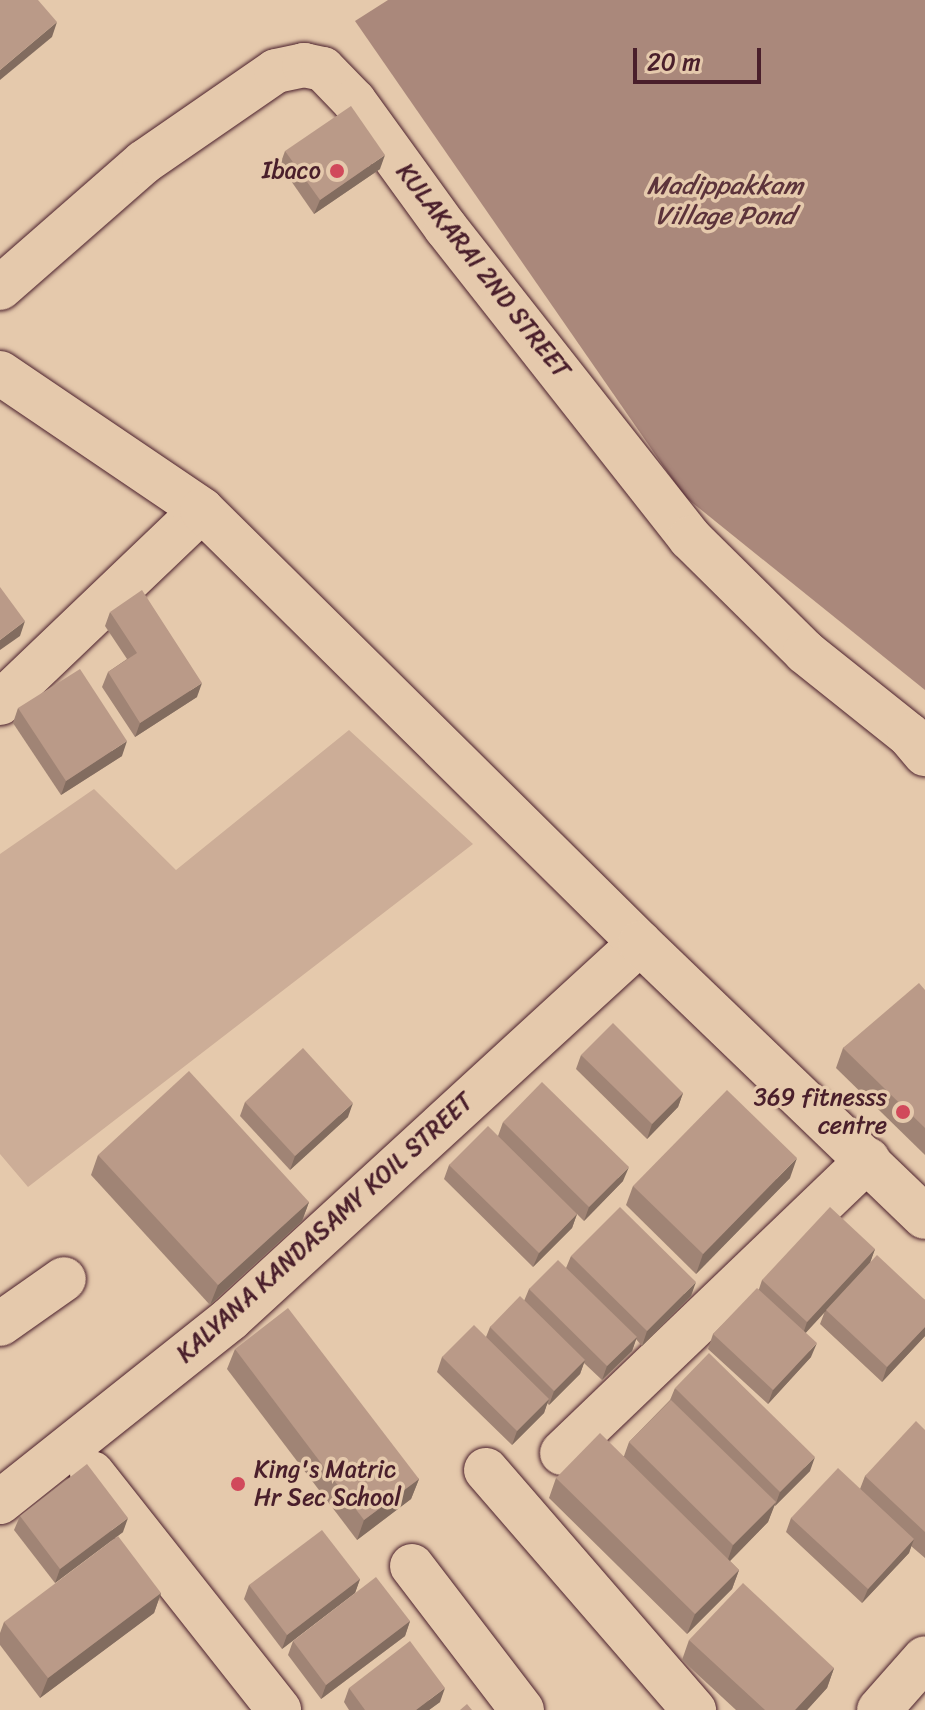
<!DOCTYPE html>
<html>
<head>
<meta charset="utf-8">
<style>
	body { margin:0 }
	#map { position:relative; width:925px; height:1710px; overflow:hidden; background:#e5c9ac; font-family:Sriracha,sans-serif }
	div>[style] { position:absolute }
	.green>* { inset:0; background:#ccad97 }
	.water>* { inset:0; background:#aa887b }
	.roads { filter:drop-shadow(0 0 2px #4a1f2b) drop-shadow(0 0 2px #4a1f2b) }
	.minor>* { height:44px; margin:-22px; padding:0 22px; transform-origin:22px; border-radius:22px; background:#e5c9ac }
	.major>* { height:44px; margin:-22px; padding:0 22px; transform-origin:22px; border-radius:22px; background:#e5c9ac }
	.wall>* { inset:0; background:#a08475 }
	.shaded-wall>* { inset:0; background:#826c5f }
	.building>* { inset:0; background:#ba9a88 }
	.dots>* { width:22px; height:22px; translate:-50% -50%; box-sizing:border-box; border:4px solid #e5c9ac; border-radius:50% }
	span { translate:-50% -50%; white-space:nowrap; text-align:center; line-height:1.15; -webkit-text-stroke:7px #e5c9ac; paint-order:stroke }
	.poi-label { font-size:24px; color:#4a1f2b }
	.right { translate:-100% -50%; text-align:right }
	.left { translate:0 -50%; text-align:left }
	.street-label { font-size:24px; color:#4a1f2b }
	.water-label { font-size:26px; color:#5d343b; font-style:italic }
	.scale { position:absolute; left:633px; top:48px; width:128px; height:36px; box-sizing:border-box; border:4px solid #4a1f2b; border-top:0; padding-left:10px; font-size:24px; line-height:28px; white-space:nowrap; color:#4a1f2b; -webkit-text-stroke:6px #e5c9ac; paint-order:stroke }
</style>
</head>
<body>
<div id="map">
	<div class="green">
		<div style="clip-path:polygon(349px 730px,473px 844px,28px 1187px,0 1154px,0 854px,94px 789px,176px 870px)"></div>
	</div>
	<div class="water">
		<div style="clip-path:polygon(388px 0,925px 0,925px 690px,684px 496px,355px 21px)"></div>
	</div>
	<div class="roads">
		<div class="minor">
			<div style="left:0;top:288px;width:191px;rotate:-41.2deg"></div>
			<div style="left:144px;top:162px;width:160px;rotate:-34.6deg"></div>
			<div style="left:276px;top:71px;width:29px;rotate:-12deg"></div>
			<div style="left:304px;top:65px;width:19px;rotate:12deg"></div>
			<div style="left:323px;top:69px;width:45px;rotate:45.9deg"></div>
			<div style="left:354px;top:101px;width:157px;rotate:54.1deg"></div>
			<div style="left:446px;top:228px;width:395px;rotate:51.8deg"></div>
			<div style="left:690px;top:538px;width:162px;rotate:44.7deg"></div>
			<div style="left:805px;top:652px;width:133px;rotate:38.6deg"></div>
			<div style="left:909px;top:735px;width:25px;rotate:50deg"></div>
			<div style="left:0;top:703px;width:279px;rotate:-43.7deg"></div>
			<div style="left:0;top:1324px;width:78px;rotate:-35.1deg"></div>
			<div style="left:562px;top:1453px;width:424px;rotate:-43.8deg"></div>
			<div style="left:486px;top:1470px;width:318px;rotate:49.1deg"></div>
			<div style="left:92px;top:1473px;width:302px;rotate:51.7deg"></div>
			<div style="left:0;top:1502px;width:294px;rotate:-38.5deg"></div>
			<div style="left:230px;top:1319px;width:556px;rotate:-42.52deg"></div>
			<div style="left:412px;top:1566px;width:181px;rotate:52.6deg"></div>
			<div style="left:879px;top:1710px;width:69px;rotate:-48.5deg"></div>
		</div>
		<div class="major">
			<div style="left:0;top:373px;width:244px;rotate:34.1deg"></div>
			<div style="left:202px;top:510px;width:616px;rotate:44.67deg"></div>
			<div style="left:640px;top:943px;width:395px;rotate:43.9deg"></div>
		</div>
	</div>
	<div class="wall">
		<div style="clip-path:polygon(285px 151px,380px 169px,314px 214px,280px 165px)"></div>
		<div style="clip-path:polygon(110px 612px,197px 697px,135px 737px,102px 687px,108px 672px,127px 659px,105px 626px)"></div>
		<div style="clip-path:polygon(18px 708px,122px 756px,61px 795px,13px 723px)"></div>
		<div style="clip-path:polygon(925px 990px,925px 1155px,836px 1068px,843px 1048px)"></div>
		<div style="clip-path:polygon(581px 1055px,683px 1093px,678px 1107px,647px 1139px,576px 1069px)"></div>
		<div style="clip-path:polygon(245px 1102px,348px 1117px,290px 1170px,240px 1116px)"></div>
		<div style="clip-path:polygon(503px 1122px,623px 1181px,584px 1221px,577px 1214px,572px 1228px,533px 1267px,444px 1179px,449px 1165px,498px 1136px)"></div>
		<div style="clip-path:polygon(98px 1155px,309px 1202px,302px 1221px,210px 1305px,91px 1175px)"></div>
		<div style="clip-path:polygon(790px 1178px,696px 1274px,626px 1205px,633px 1186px)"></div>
		<div style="clip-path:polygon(875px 1249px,870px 1262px,925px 1300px,925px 1336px,882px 1382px,820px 1324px,825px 1311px,805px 1333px,811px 1357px,768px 1404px,708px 1349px,713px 1334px,759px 1289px,762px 1280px)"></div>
		<div style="clip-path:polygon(571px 1256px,691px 1296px,642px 1346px,636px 1339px,632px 1351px,602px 1380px,584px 1363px,580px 1374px,549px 1405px,547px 1403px,544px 1413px,512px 1445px,437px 1372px,442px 1357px,486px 1337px,490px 1327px,524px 1301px,529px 1289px,566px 1268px)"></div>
		<div style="clip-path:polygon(235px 1349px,419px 1479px,411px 1499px,357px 1540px,227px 1369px)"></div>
		<div style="clip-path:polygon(675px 1388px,810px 1471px,775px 1506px,774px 1505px,768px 1522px,730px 1561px,739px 1570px,732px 1589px,687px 1634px,549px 1498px,556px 1478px,624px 1456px,629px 1442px,670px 1400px)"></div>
		<div style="clip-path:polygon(925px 1430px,925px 1558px,911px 1546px,909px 1553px,862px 1603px,786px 1532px,791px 1518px,860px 1489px,865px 1476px)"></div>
		<div style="clip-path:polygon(20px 1516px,123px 1532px,55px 1583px,14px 1530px)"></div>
		<div style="clip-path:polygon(360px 1579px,355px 1593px,282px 1649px,244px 1599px,249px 1585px)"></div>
		<div style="clip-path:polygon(161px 1593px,154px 1613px,40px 1698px,0 1645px,0 1633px,4px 1622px)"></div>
		<div style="clip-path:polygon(410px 1621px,405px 1636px,321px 1699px,288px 1655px,293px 1641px)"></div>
		<div style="clip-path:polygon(689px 1640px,834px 1668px,827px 1688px,807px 1710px,736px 1710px,682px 1660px)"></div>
		<div style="clip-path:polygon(349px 1688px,440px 1702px,429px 1710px,349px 1710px,344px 1702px)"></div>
	</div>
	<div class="shaded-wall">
		<div style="clip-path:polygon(57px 22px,52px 37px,0 80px,0 70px)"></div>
		<div style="clip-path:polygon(385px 155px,380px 169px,314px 214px,320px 200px)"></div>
		<div style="clip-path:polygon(25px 621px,20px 636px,0 650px,0 640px)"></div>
		<div style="clip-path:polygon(202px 683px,197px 697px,135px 737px,140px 723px)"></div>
		<div style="clip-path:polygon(127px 741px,122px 756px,61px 795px,66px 781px)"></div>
		<div style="clip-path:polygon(683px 1093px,678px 1107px,647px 1139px,652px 1124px)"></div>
		<div style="clip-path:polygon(353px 1103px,348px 1117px,290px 1170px,295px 1156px)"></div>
		<div style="clip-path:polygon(797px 1158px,790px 1178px,696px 1274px,703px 1254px)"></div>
		<div style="clip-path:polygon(629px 1167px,623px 1181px,584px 1221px,589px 1207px)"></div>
		<div style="clip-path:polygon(309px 1202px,302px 1221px,210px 1305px,218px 1285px)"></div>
		<div style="clip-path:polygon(577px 1214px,572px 1228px,533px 1267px,539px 1253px)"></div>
		<div style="clip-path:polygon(875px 1249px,870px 1263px,802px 1337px,807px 1322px)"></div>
		<div style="clip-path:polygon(696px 1282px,691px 1296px,642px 1346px,647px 1331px)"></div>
		<div style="clip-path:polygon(925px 1327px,925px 1336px,882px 1382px,887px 1367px)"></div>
		<div style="clip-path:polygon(637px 1337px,632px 1351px,602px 1380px,607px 1366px)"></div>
		<div style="clip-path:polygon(817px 1343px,811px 1357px,768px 1404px,773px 1390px)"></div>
		<div style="clip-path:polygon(585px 1360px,580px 1374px,549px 1405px,554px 1391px)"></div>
		<div style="clip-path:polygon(549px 1399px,544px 1413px,512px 1445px,517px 1431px)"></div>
		<div style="clip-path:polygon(815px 1457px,810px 1471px,775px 1506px,780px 1492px)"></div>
		<div style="clip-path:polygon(419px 1479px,411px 1499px,357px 1540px,364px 1520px)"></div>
		<div style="clip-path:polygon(776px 1502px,768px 1522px,726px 1565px,733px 1545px)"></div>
		<div style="clip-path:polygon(128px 1518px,123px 1532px,55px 1583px,60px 1569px)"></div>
		<div style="clip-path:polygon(914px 1539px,909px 1553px,862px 1603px,868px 1589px)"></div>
		<div style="clip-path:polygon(739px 1570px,732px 1589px,687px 1634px,695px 1614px)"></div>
		<div style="clip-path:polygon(360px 1579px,355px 1593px,282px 1649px,287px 1635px)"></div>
		<div style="clip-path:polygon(161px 1593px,154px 1613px,40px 1698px,48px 1678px)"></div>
		<div style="clip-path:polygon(410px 1621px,405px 1636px,321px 1699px,326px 1685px)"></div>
		<div style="clip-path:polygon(834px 1668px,827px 1688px,807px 1710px,795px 1710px)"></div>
		<div style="clip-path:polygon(445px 1688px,440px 1702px,429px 1710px,416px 1710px)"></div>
	</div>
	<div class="building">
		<div style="clip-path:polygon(0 0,38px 0,57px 22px,0 70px)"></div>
		<div style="clip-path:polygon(351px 106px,385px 155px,320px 200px,285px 151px)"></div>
		<div style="clip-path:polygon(0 587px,25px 621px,0 640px)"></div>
		<div style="clip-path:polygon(142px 590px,202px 683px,140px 723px,108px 672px,137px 653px,110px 612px)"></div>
		<div style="clip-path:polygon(80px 669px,127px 741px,66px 781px,18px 708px)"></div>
		<div style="clip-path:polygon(919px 983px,925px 990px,925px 1128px,843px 1048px)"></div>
		<div style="clip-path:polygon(613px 1023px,683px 1093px,652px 1124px,581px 1055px)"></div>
		<div style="clip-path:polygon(303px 1048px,353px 1103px,295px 1156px,245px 1102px)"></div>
		<div style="clip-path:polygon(189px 1071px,309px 1202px,218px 1285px,98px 1155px)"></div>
		<div style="clip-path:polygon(542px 1082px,629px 1167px,589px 1207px,503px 1122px)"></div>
		<div style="clip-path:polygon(727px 1090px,797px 1158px,703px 1254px,633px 1186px)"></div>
		<div style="clip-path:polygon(488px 1126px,577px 1214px,539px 1253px,449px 1165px)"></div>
		<div style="clip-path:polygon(620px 1207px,696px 1282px,647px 1331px,571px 1256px)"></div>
		<div style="clip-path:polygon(830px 1207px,875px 1249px,807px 1322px,762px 1280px)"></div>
		<div style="clip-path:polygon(877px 1255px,925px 1300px,925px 1327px,887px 1367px,826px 1310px)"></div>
		<div style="clip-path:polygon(558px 1260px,637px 1337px,607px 1366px,529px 1289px)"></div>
		<div style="clip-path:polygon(757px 1288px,817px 1343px,773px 1390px,713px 1334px)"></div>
		<div style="clip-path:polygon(520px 1296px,585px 1360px,554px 1391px,490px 1327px)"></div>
		<div style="clip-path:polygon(288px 1308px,419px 1479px,364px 1520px,235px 1349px)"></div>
		<div style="clip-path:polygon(474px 1325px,549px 1399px,517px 1431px,442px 1357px)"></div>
		<div style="clip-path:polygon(709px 1353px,815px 1457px,780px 1492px,675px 1388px)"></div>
		<div style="clip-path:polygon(671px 1400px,776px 1502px,733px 1545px,629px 1442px)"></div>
		<div style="clip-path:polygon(916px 1421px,925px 1430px,925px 1532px,865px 1476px)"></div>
		<div style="clip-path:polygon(600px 1433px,739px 1570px,695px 1614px,556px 1478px)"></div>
		<div style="clip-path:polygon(87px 1464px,128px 1518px,60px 1569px,20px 1516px)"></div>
		<div style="clip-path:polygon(838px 1468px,914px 1539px,868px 1589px,791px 1518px)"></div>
		<div style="clip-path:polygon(322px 1530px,360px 1579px,287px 1635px,249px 1585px)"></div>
		<div style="clip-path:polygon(118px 1536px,161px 1593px,48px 1678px,4px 1622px)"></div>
		<div style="clip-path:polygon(376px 1577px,410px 1621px,326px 1685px,293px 1641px)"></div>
		<div style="clip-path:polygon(743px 1583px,834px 1668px,795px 1710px,765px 1710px,689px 1640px)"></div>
		<div style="clip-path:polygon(410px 1641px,445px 1688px,416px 1710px,365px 1710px,349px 1688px)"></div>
		<div style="clip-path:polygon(467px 1704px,472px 1710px,460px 1710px)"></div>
	</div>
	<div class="dots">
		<div style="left:337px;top:171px;background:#d1495b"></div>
		<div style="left:903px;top:1112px;background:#d1495b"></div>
		<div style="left:238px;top:1484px;background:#d1495b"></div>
	</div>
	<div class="poi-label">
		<span class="right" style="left:321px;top:171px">Ibaco</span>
		<span class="right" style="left:887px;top:1112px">369 fitnesss<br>centre</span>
		<span class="left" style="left:254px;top:1484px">King's Matric<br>Hr Sec School</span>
	</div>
	<div class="street-label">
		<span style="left:483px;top:271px;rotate:52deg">KULAKARAI 2ND STREET</span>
		<span style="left:325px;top:1228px;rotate:-42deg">KALYANA KANDASAMY KOIL STREET</span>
	</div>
	<div class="water-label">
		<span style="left:725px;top:201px">Madippakkam<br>Village Pond</span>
	</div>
	<div class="scale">20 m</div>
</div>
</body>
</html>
